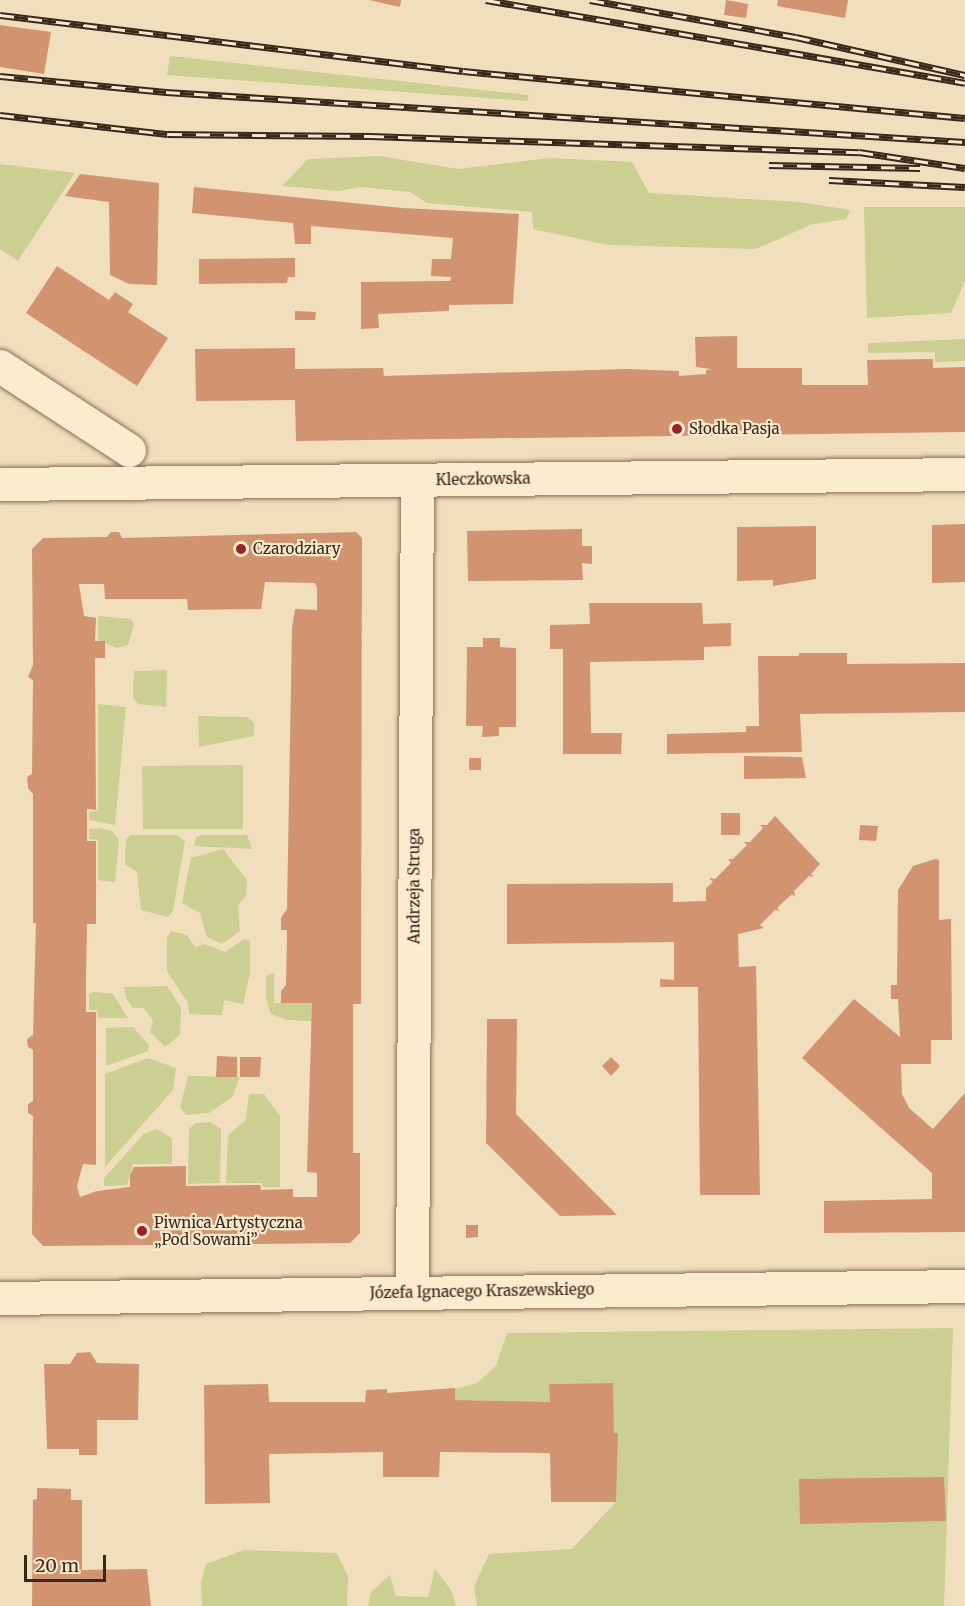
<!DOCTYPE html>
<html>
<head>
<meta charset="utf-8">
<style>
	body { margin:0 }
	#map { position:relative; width:965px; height:1606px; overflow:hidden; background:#f1debd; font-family:Merriweather,serif }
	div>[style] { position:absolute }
	.green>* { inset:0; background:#cbcf91 }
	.building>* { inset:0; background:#d19370 }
	.roads { filter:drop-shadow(0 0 2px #8a6e55) drop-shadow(0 0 2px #8a6e55) }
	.minor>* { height:33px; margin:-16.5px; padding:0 16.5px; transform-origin:16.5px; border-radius:16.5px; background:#fbecd0 }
	.rail>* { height:7px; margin-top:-3.5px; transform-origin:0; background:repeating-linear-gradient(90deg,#f8e9cd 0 14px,#38271b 0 28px); box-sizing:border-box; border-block:2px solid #38271b }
	.dots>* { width:16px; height:16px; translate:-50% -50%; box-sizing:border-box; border:3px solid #f8e9cd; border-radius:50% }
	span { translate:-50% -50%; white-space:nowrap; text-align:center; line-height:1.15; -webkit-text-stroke:4.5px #f8e9cd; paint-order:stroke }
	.poi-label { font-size:15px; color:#38271b }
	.left { translate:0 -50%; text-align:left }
	.street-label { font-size:15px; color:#38271b }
	.scale { position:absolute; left:24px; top:1555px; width:82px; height:27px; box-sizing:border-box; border:3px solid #38271b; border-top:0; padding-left:8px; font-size:18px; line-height:21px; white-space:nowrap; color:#38271b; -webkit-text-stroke:4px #f8e9cd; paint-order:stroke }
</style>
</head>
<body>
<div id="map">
	<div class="green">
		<div style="clip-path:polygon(170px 56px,529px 95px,527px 101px,167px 75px)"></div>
		<div style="clip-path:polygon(379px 156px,458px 169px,550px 158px,632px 162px,649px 193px,799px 202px,850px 210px,846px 219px,813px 224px,756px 249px,608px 245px,533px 229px,532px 212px,427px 203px,410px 192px,360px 187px,339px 191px,282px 186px,308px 159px)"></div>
		<div style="clip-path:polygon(0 164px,75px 173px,18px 261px,0 249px)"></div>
		<div style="clip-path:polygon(864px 207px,965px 207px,965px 281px,951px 313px,867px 318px)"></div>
		<div style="clip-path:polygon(965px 339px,965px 361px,935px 362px,935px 352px,868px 353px,868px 343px)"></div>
		<div style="clip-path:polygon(98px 616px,131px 619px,134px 624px,128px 645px,117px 648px,98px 640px)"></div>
		<div style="clip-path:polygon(167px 670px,166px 707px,138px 704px,133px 697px,134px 671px)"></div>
		<div style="clip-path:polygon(98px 704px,126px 707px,115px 825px,89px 820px,89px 812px,98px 811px)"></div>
		<div style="clip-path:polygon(198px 716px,247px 717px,254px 723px,254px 736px,199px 747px)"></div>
		<div style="clip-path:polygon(243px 765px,243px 829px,143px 829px,142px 766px)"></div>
		<div style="clip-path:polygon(100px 828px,112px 831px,119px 839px,115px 882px,98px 880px,98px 840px,89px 839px,89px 829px)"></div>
		<div style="clip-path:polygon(131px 835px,177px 835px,185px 841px,173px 911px,168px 917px,141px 910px,137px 872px,125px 864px,126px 839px)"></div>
		<div style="clip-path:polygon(203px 835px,247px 835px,252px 849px,194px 846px,196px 837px)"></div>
		<div style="clip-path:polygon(223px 849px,247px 880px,246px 896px,238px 905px,240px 931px,222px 944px,207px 937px,200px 913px,182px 903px,191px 858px)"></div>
		<div style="clip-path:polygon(171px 931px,187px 935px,195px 947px,205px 944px,225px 952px,244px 939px,250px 941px,250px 973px,243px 1004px,224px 1000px,222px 1015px,189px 1014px,188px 1003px,167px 971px,167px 938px)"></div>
		<div style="clip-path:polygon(274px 973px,274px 1003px,312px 1003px,312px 1021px,287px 1020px,271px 1014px,266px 999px,266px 976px)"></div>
		<div style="clip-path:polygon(167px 986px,181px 1008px,180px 1035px,165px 1047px,150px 1032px,153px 1021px,144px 1008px,133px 1008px,126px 998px,124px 987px)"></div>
		<div style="clip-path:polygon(94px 992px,113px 994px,128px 1018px,98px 1018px,97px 1010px,89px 1010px,89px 994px)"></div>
		<div style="clip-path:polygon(133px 1027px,149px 1045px,148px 1051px,106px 1066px,106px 1028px)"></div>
		<div style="clip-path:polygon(148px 1058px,176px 1068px,173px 1090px,105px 1167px,105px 1074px)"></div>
		<div style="clip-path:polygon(188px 1076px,240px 1077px,232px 1097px,209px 1113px,187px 1115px,180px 1108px)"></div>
		<div style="clip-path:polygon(249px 1094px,264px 1094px,280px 1116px,280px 1187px,263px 1187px,262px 1183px,226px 1183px,228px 1135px,246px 1120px)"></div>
		<div style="clip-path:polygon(195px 1123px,210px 1122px,221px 1129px,220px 1183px,188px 1184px,189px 1129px)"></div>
		<div style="clip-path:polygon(156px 1129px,172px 1138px,172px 1164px,133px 1164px,127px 1185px,104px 1186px,104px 1178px,144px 1134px)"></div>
		<div style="clip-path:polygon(953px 1328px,944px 1606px,477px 1606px,474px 1586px,489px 1554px,572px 1549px,616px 1502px,612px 1383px,549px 1384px,550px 1402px,455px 1400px,455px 1389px,477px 1383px,496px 1366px,507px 1333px)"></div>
		<div style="clip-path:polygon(244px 1550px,337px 1553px,348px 1577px,347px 1606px,202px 1606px,201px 1582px,206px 1564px)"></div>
		<div style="clip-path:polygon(435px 1569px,451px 1590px,456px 1606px,368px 1606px,371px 1592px,390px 1575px,396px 1596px,428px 1597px)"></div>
	</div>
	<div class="building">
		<div style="clip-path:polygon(369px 0,401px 0,400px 7px)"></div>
		<div style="clip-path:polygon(726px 0,748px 4px,746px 18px,724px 15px)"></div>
		<div style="clip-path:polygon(778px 0,848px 0,845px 18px,777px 6px)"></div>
		<div style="clip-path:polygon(0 25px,51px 32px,44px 74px,0 67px)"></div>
		<div style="clip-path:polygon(80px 174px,159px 183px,157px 285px,129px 284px,110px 275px,109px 202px,65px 196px)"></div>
		<div style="clip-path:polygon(194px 187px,402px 208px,519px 214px,513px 304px,449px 305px,449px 311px,378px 314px,379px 328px,361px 329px,361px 282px,450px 281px,451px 277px,431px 276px,432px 259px,451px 259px,453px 238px,311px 226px,311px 244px,295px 244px,293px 223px,192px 213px)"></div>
		<div style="clip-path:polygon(295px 258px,295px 277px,288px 277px,287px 283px,199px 284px,199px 259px)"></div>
		<div style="clip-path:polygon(57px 266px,109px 300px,115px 292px,133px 304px,128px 312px,168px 338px,137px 386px,26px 313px)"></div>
		<div style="clip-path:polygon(295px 311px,316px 312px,315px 320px,295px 320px)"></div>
		<div style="clip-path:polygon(737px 336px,737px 368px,802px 368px,802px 385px,868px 385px,867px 360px,933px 359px,933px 368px,965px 367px,965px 432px,296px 441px,295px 400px,196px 401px,195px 349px,295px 348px,295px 369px,383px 368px,384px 376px,627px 369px,679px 371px,679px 376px,706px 374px,706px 370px,711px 369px,696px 367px,695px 337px)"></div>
		<div style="clip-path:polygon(965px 524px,965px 582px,932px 583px,932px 525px)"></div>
		<div style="clip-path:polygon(816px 526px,816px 579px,773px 586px,773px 580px,737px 581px,737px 527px)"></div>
		<div style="clip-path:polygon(582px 529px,582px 546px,592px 546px,592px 564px,582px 563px,583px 580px,468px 581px,467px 531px)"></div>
		<div style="clip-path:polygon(evenodd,111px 532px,119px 532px,122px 538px,356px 532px,362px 538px,361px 1004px,353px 1004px,353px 1153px,360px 1153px,360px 1233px,350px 1243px,43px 1246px,32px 1234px,33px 1116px,28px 1113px,28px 1104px,33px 1101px,33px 1050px,28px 1047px,27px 1039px,33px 1035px,36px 923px,33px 923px,33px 794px,28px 788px,27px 777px,32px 774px,33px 680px,28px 677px,33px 665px,32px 549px,43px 538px,107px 537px,111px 532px,265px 582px,315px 583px,317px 588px,317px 610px,295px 609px,292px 628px,287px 909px,281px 918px,281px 930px,287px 930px,286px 985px,281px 991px,281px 1003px,312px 1003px,307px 1172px,317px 1173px,317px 1197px,293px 1197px,293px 1189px,261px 1190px,260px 1185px,186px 1186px,186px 1166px,134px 1167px,130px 1175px,130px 1187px,97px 1191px,80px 1197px,77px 1186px,83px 1164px,96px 1165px,96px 1012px,86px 1012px,86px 979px,87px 924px,96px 924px,96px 841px,87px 841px,87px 809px,96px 810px,95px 658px,105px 658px,105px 641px,95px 641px,96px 618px,84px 616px,79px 584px,104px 584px,105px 599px,187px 599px,188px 610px,261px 609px,265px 582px)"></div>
		<div style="clip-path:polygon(589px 603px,702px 603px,703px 624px,731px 623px,731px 646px,704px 647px,704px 660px,590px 662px,591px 733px,622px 733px,621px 754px,563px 754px,563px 649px,550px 649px,550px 625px,590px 624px)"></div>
		<div style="clip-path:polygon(483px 638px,500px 638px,500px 647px,516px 648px,516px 727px,499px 727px,499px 736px,482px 737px,483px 726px,466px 726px,467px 647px,483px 647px)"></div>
		<div style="clip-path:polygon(799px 653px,847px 653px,847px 664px,965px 663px,965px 712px,800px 714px,802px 752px,667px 754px,667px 734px,746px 732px,746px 726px,759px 726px,758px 656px,799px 656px)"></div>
		<div style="clip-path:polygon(744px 756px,802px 757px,806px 778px,744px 779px)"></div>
		<div style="clip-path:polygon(469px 758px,481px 758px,481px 770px,469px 770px)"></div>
		<div style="clip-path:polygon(721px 813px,740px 813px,740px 835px,721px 835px)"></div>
		<div style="clip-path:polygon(775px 816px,820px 864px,811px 874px,814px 877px,809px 876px,794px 891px,795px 897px,792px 894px,777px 908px,780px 911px,775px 910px,760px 925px,764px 928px,738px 934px,739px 967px,756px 966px,760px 1195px,700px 1195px,698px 987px,660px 987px,660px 979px,674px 980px,674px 942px,507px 944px,507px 884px,673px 883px,673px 902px,706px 901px,706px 888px,713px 882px,709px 878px,715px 879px,731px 863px,728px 859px,733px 859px,747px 845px,744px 842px,750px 842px,763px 828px,760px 825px,767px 825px)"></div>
		<div style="clip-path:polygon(860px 825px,878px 826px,876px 841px,859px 840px)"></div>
		<div style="clip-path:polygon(935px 859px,939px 860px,939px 920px,951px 919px,952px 1040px,931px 1040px,931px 1064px,901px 1064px,902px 1094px,909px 1108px,933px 1129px,965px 1093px,965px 1232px,824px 1233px,824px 1201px,932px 1199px,932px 1173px,802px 1058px,854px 999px,900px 1037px,898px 999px,891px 999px,891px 985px,897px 985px,898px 890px,913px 866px)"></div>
		<div style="clip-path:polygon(487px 1019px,517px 1019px,516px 1114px,617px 1215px,560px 1216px,486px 1143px)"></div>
		<div style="clip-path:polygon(217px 1056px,237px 1057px,237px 1077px,216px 1077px)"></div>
		<div style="clip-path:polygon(240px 1057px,261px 1057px,260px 1077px,240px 1077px)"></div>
		<div style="clip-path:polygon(611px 1057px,620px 1066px,611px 1076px,602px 1066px)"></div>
		<div style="clip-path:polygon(466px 1225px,478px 1225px,478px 1237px,466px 1238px)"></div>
		<div style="clip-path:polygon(90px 1352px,97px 1363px,139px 1364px,138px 1420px,97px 1420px,97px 1455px,79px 1455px,79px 1449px,47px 1449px,44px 1364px,70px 1364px,77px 1353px)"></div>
		<div style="clip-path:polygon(613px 1383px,614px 1433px,618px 1433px,616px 1502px,551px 1502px,550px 1453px,440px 1452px,439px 1477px,383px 1477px,383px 1452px,269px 1454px,270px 1503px,205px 1504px,204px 1385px,268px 1384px,269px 1402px,365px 1402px,366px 1390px,387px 1389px,387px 1393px,455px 1388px,455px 1400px,550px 1402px,549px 1384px)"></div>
		<div style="clip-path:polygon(944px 1477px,946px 1521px,800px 1524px,799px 1479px)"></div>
		<div style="clip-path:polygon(37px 1488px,71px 1489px,71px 1500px,82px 1500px,82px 1570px,147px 1569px,151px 1606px,32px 1606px,33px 1500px,37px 1499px)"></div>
	</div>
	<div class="roads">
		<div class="minor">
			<div style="left:0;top:366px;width:154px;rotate:33.1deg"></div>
			<div style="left:0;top:484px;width:965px;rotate:-0.59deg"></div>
			<div style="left:412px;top:1291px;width:810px;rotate:-89.65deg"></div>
			<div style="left:0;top:1298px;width:965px;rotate:-0.71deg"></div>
		</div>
	</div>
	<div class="rail">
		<div style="left:486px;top:0;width:486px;rotate:9.8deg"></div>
		<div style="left:590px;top:0;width:209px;rotate:10.2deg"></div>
		<div style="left:796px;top:37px;width:173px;rotate:12.7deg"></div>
		<div style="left:0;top:15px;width:466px;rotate:6.9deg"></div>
		<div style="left:463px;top:71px;width:504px;rotate:5.35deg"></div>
		<div style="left:0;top:76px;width:167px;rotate:5.5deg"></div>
		<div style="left:166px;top:92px;width:801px;rotate:3.58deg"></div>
		<div style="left:0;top:115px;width:169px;rotate:6.5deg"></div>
		<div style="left:168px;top:134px;width:202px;rotate:0.6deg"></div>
		<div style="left:370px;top:136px;width:489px;rotate:1.9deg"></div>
		<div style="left:859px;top:152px;width:107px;rotate:8.6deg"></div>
		<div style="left:769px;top:165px;width:151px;rotate:1.1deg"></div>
		<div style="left:829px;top:180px;width:136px;rotate:2.9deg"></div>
	</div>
	<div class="dots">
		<div style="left:677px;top:429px;background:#9c2128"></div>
		<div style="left:241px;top:549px;background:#9c2128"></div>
		<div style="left:142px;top:1231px;background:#9c2128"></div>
	</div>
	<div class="poi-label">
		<span class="left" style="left:689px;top:429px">Słodka Pasja</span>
		<span class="left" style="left:253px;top:549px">Czarodziary</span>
		<span class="left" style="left:154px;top:1231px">Piwnica Artystyczna<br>„Pod Sowami”</span>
	</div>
	<div class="street-label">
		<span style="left:483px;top:479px;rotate:-1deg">Kleczkowska</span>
		<span style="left:414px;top:886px;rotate:-90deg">Andrzeja Struga</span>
		<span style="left:482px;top:1291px;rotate:-1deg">Józefa Ignacego Kraszewskiego</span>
	</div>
	<div class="scale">20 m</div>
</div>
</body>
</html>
